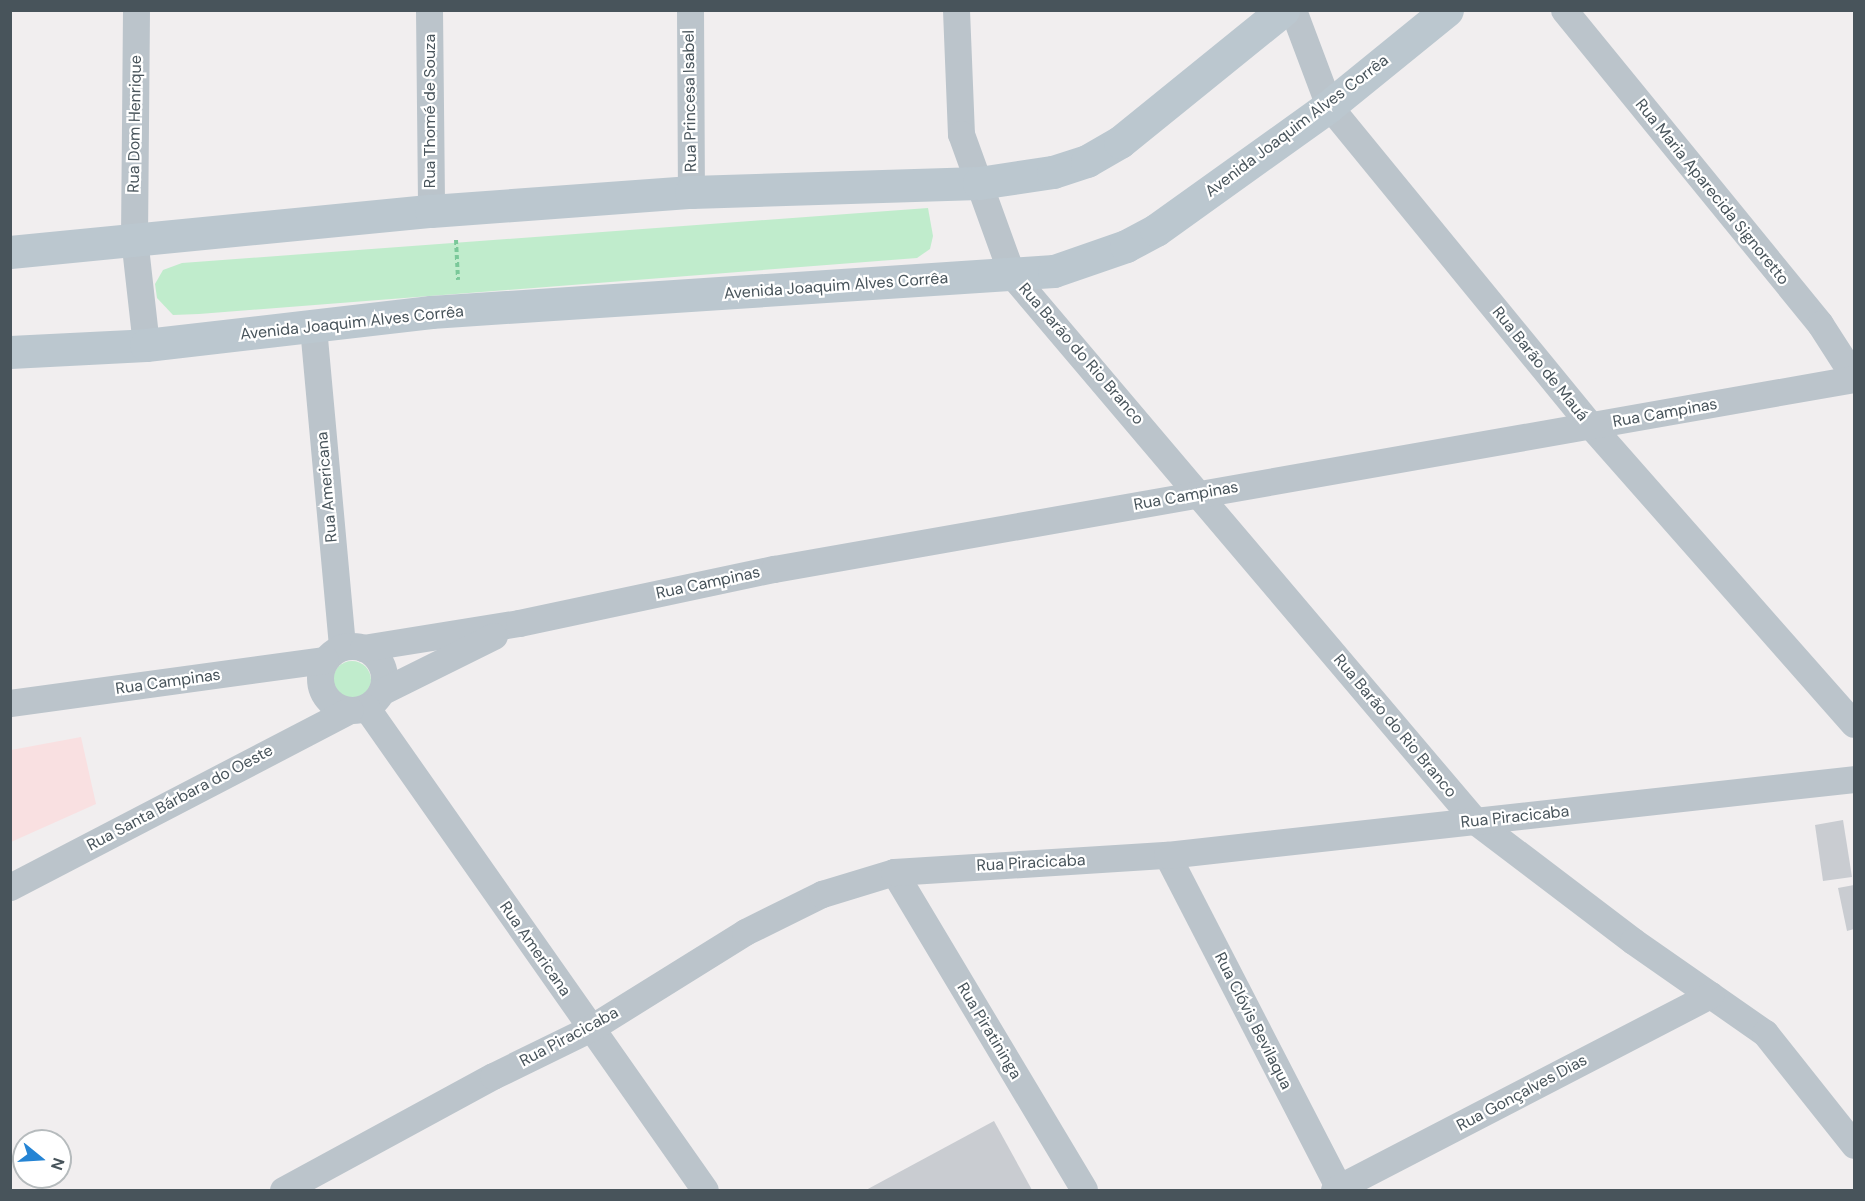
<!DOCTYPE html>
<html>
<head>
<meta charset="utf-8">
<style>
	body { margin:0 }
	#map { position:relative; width:1865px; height:1201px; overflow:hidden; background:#f1eeef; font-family:"DM Sans",sans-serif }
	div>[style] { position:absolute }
	.medical>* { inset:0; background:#f9e0e1 }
	.green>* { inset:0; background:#c0eccc }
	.round { border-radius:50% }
	.building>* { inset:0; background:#c9ccd1 }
	.path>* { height:4px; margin-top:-2px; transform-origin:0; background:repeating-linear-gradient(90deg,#7ac899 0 4.5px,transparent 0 7.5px) }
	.minor>* { height:27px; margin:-13.5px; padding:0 13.5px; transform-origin:13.5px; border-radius:13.5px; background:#bbc4cb }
	.minor>.ring { margin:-13.5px; padding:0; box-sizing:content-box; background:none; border:27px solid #bbc4cb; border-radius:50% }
	.secondary>* { height:33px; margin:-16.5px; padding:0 16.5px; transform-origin:16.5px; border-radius:16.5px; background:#bbc7cf }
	span { translate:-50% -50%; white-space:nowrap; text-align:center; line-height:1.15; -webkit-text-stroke:4.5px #fff; paint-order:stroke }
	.street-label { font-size:16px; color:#48545b }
	.frame { position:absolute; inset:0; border:12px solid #48545b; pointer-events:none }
	.north { position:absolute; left:12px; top:1129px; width:60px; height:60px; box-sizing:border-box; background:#fff; border:2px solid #b6bbbd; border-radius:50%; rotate:108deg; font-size:16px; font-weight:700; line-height:24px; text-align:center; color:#48545b }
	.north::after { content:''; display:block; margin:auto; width:21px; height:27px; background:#2584d4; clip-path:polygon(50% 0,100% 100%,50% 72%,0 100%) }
</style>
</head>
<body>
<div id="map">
	<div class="medical">
		<div style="clip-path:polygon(81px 737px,96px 804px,11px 842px,11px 750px)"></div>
	</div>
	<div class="green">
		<div style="clip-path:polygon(928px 208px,933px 236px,930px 249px,917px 258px,199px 314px,173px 315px,157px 298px,155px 284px,163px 270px,182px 263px)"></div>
		<div class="round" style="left:333px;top:661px;width:38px;height:38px"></div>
	</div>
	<div class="building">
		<div style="clip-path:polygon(1843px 820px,1852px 877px,1823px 881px,1815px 825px)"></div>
		<div style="clip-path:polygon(1854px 885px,1854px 929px,1847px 931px,1838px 888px)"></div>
		<div style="clip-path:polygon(994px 1121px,1032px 1190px,866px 1190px)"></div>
	</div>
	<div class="path">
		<div style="left:456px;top:240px;width:40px;rotate:87.1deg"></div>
	</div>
	<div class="minor">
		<div style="left:136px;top:10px;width:228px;rotate:90.5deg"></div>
		<div style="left:134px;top:238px;width:108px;rotate:83.6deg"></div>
		<div style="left:429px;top:10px;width:201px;rotate:89.4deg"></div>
		<div style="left:690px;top:10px;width:182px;rotate:89.7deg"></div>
		<div style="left:956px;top:10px;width:124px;rotate:87.7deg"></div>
		<div style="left:961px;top:134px;width:150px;rotate:70.1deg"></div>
		<div style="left:1012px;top:275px;width:716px;rotate:49.7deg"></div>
		<div style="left:1475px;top:821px;width:198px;rotate:37.2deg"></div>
		<div style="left:1633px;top:941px;width:161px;rotate:34.9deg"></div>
		<div style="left:1765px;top:1033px;width:143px;rotate:51.5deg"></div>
		<div style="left:1293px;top:10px;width:103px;rotate:69.4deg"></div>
		<div style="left:1329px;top:106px;width:414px;rotate:50.7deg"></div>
		<div style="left:1591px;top:426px;width:397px;rotate:48.6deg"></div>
		<div style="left:1564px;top:10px;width:405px;rotate:50.8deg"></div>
		<div style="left:1820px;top:324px;width:63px;rotate:57.3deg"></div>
		<div style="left:313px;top:327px;width:321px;rotate:84.8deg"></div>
		<div class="ring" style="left:320px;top:646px;width:37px;height:37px"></div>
		<div style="left:363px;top:648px;width:158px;rotate:-9.1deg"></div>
		<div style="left:519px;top:623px;width:261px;rotate:-12deg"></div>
		<div style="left:774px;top:569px;width:1097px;rotate:-9.98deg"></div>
		<div style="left:381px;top:692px;width:126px;rotate:-26.4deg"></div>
		<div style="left:10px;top:703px;width:318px;rotate:-7.8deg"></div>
		<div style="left:366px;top:707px;width:590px;rotate:54.94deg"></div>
		<div style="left:1167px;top:855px;width:375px;rotate:62.7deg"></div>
		<div style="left:894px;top:872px;width:370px;rotate:59.1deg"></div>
		<div style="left:10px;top:887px;width:383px;rotate:-27.5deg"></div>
		<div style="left:283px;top:1190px;width:239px;rotate:-28.5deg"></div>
		<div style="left:493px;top:1076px;width:109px;rotate:-26.1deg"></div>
		<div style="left:591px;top:1028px;width:181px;rotate:-31.9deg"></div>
		<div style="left:745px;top:932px;width:86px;rotate:-26.3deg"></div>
		<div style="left:822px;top:894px;width:75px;rotate:-17deg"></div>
		<div style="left:894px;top:872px;width:274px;rotate:-3.6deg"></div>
		<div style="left:1167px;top:855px;width:691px;rotate:-6.31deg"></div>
		<div style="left:1334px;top:1190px;width:424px;rotate:-27.4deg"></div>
	</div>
	<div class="secondary">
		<div style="left:10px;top:252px;width:423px;rotate:-5.6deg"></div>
		<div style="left:431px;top:211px;width:261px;rotate:-4.2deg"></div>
		<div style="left:691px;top:192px;width:288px;rotate:-1.8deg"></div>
		<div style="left:979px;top:183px;width:75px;rotate:-8.5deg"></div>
		<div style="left:1053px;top:172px;width:36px;rotate:-18deg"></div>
		<div style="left:1087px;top:161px;width:38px;rotate:-30deg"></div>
		<div style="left:1120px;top:142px;width:210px;rotate:-39deg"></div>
		<div style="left:10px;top:352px;width:136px;rotate:-2.9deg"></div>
		<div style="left:146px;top:345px;width:287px;rotate:-6.6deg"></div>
		<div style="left:431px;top:312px;width:624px;rotate:-3.77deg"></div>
		<div style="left:1054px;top:271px;width:76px;rotate:-19.1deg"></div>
		<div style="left:1126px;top:246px;width:34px;rotate:-28deg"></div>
		<div style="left:1156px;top:230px;width:213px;rotate:-35.6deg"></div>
		<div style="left:1329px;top:106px;width:152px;rotate:-39.1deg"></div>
	</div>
	<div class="street-label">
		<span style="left:690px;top:101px;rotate:-91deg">Rua Princesa Isabel</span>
		<span style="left:430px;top:111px;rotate:-90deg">Rua Thomé de Souza</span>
		<span style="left:135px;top:124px;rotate:-89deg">Rua Dom Henrique</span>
		<span style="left:1297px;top:126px;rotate:-37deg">Avenida Joaquim Alves Corrêa</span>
		<span style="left:1712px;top:192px;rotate:51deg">Rua Maria Aparecida Signoretto</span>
		<span style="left:836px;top:286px;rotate:-4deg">Avenida Joaquim Alves Corrêa</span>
		<span style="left:352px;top:323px;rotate:-6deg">Avenida Joaquim Alves Corrêa</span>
		<span style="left:1081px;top:354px;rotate:49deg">Rua Barão do Rio Branco</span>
		<span style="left:1540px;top:364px;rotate:51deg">Rua Barão de Mauá</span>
		<span style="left:1665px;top:413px;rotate:-10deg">Rua Campinas</span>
		<span style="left:327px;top:487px;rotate:-95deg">Rua Americana</span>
		<span style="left:1186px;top:496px;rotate:-10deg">Rua Campinas</span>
		<span style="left:708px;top:583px;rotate:-12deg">Rua Campinas</span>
		<span style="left:168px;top:682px;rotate:-8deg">Rua Campinas</span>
		<span style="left:1395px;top:726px;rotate:50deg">Rua Barão do Rio Branco</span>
		<span style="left:180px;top:798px;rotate:-28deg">Rua Santa Bárbara do Oeste</span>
		<span style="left:1515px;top:817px;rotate:-6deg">Rua Piracicaba</span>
		<span style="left:1031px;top:863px;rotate:-3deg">Rua Piracicaba</span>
		<span style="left:535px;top:949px;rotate:55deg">Rua Americana</span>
		<span style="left:1253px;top:1021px;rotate:63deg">Rua Clóvis Bevilaqua</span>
		<span style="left:989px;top:1031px;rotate:59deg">Rua Piratininga</span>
		<span style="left:569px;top:1037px;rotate:-28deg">Rua Piracicaba</span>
		<span style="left:1522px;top:1093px;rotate:-28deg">Rua Gonçalves Dias</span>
	</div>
	<div class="frame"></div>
	<div class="north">N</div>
</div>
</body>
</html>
